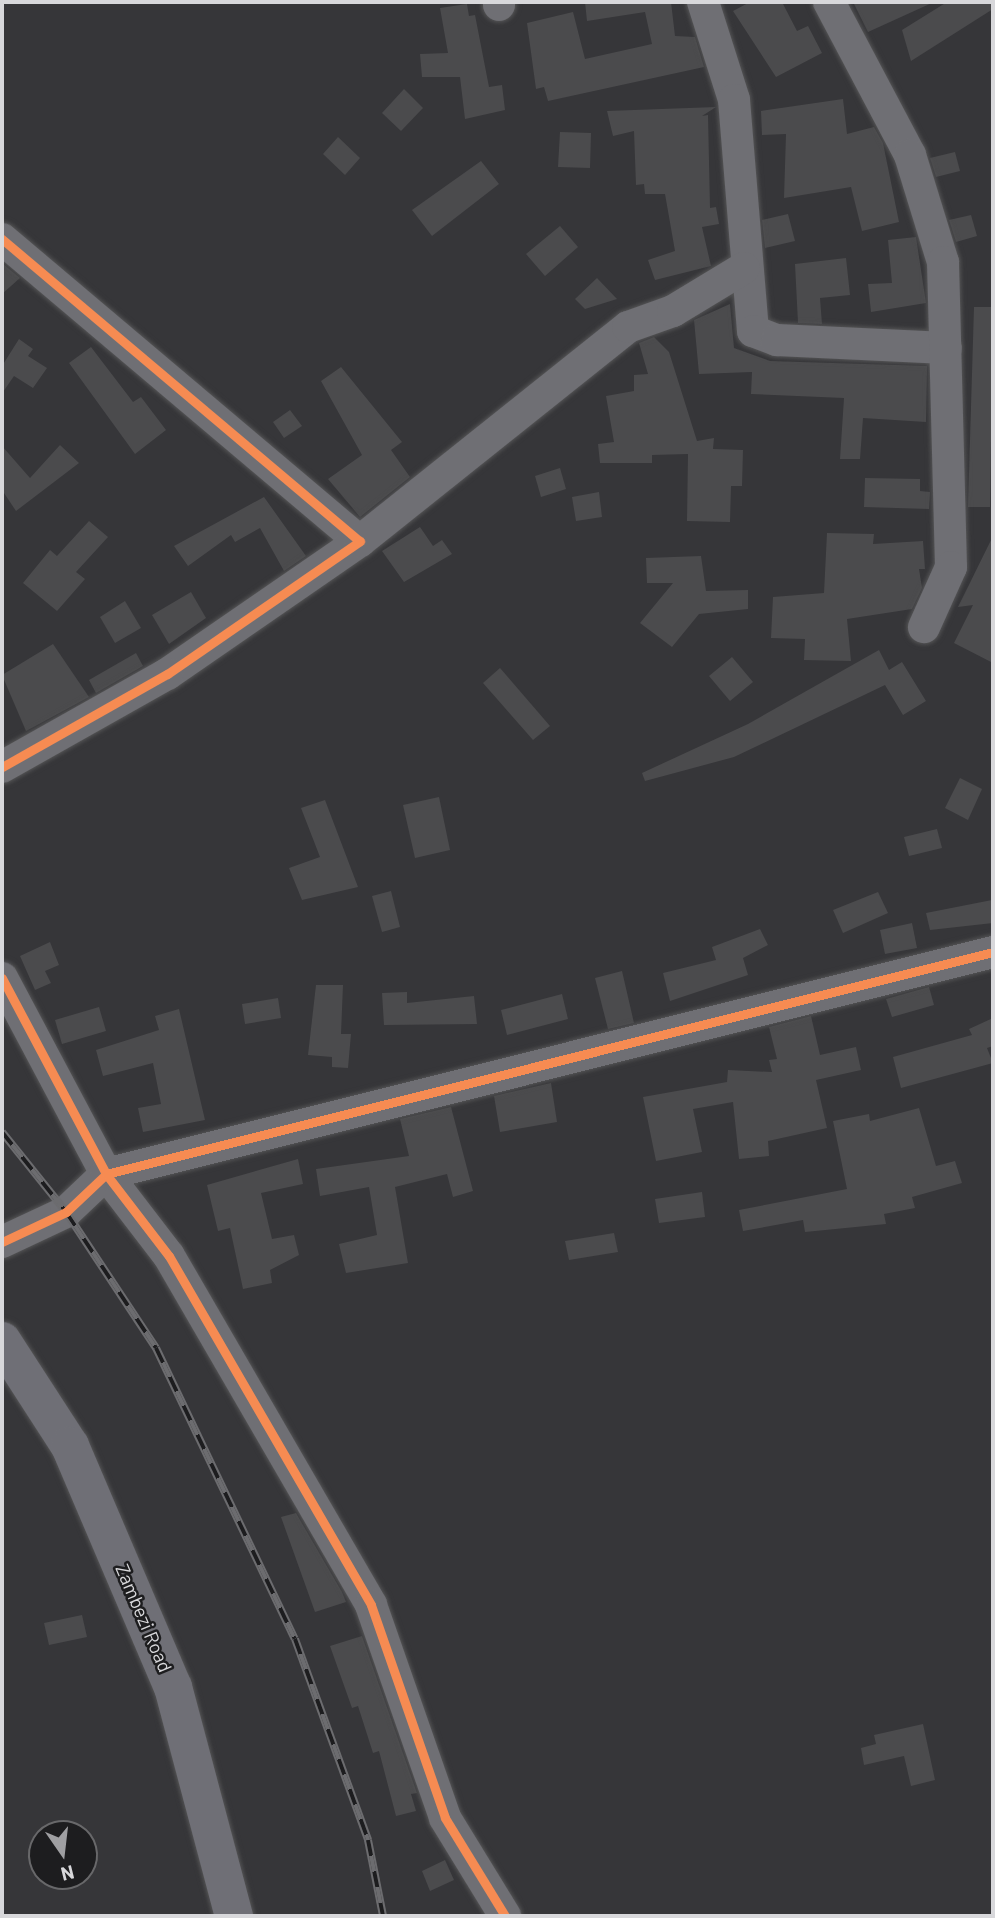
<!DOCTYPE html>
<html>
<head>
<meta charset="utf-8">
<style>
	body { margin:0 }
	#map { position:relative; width:995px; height:1918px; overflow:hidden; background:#363639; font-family:Barlow,sans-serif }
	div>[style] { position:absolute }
	.building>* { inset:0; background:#4b4b4d }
	.roads { filter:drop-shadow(0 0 2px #545455) drop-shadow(0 0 2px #545455) }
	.minor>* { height:32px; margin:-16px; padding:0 16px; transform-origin:16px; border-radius:16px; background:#6f6f74 }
	.major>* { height:38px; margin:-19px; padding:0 19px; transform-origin:19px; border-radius:19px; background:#6f6f76 }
	.rail>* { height:8px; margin-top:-4px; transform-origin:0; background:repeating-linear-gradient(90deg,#1d1d1f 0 16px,#6c6c6f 0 32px); box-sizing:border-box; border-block:2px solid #6c6c6f }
	.cycleway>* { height:9px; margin:-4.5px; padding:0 4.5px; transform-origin:4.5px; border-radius:4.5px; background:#f68b52 }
	span { translate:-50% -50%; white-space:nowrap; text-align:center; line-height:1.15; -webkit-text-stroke:5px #1d1d1f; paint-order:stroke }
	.street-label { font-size:19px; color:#d8d8db }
	.frame { position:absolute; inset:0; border:4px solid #d8d8db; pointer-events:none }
	.north { position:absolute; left:28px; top:1820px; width:70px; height:70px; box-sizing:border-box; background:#1d1d1f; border:2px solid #68686a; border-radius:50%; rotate:166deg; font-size:19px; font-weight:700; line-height:28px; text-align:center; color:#d8d8db }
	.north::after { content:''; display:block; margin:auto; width:24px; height:32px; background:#9f9fa2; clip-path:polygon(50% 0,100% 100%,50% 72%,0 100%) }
</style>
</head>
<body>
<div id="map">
	<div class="building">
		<div style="clip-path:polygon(585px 2px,671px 2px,675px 36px,695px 37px,704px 67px,548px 101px,544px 87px,536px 89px,527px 23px,573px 12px,585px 59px,652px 44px,645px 12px,587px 21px)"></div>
		<div style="clip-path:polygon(750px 2px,782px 2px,797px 31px,808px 26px,822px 53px,776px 77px,733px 11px)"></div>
		<div style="clip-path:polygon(853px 2px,934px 2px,868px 32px)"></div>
		<div style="clip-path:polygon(947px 2px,993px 2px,993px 9px,911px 61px,902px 30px)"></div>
		<div style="clip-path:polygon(467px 4px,469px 16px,475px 15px,489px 87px,502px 85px,505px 110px,465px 119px,460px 77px,422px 77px,420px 54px,448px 53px,440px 8px)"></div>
		<div style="clip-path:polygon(404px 89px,423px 108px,401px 131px,382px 113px)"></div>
		<div style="clip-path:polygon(843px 99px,847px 134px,874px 127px,883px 143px,899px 222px,862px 231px,851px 187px,784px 198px,786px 134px,762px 135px,761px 111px)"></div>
		<div style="clip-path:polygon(716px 107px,702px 116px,708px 115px,710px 208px,716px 207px,719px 224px,702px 227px,711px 266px,655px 280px,648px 260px,675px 251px,665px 194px,645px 194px,644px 184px,636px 185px,634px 131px,613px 136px,607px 111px)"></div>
		<div style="clip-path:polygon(560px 132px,591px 133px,590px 168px,558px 167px)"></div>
		<div style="clip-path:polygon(338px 137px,360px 158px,345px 175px,323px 154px)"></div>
		<div style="clip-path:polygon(955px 152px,960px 171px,936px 177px,930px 158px)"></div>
		<div style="clip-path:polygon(481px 161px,499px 184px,432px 236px,412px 210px)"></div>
		<div style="clip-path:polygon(788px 214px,795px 241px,765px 248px,762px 220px)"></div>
		<div style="clip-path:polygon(971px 215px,977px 236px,956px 242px,949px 220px)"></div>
		<div style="clip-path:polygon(560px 226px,578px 247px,545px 276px,526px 254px)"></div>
		<div style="clip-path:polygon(916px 237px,926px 303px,871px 312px,868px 284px,892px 283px,888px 240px)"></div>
		<div style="clip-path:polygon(846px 258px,850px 295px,820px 298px,822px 324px,798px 323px,795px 264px)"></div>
		<div style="clip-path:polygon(2px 263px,20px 278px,2px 294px)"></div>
		<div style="clip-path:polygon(597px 278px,617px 299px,585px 309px,575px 299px)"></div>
		<div style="clip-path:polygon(730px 304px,734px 348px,770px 361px,927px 366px,926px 422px,863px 418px,860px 459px,840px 459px,844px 398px,751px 394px,752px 372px,699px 374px,694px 320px)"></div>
		<div style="clip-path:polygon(974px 307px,993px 307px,990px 507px,968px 507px)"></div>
		<div style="clip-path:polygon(654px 337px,669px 352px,697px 441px,714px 438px,713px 449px,743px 450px,742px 486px,731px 486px,730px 522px,687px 521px,688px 454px,652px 455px,652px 463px,600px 463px,598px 444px,614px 442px,606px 396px,634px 391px,634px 375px,648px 374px,639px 343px)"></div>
		<div style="clip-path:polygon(19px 339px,33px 349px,28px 356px,47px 368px,33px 388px,14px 376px,3px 392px,2px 366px)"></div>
		<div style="clip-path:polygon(91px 347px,133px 402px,141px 397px,166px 430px,135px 454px,69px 363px)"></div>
		<div style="clip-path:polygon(341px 367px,402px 442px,391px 450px,410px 477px,360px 517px,328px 479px,362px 455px,321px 381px)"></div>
		<div style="clip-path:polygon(290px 410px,302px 426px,284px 438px,273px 422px)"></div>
		<div style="clip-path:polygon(60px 445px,79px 463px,16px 511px,2px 490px,2px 446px,30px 478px)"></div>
		<div style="clip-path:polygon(560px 468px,566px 489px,541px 497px,535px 476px)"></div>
		<div style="clip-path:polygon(865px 478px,920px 479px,920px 491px,930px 492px,929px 509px,864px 507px)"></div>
		<div style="clip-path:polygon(599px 492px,602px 517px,576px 521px,572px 497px)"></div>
		<div style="clip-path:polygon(264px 497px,306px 556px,284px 571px,260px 528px,235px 542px,231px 535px,188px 566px,174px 546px)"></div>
		<div style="clip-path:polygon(89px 521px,108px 537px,76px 572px,85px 579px,57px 611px,23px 583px,50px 550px,57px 556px)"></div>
		<div style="clip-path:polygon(420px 527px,433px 546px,442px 540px,452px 554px,404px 582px,382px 551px)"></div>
		<div style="clip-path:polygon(827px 533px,874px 534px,873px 544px,923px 541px,925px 569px,919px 569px,922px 588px,912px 609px,847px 619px,851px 661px,804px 660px,805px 639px,771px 638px,773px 597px,824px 593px)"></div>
		<div style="clip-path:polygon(993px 536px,993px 663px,954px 643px,973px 605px,958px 607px)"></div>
		<div style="clip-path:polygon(701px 556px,706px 591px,748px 590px,748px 609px,699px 614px,672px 647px,640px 623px,673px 583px,647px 583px,646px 558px)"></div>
		<div style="clip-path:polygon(191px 592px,206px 618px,169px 644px,152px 615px)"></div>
		<div style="clip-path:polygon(125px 601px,141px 628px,115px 643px,100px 617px)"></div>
		<div style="clip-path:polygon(53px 644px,89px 697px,26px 731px,2px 675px)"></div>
		<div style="clip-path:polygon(879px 650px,889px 670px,902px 662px,926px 701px,903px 715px,885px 685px,734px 757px,645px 781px,642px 773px,748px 724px)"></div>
		<div style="clip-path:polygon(136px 653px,143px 666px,96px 693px,89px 680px)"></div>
		<div style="clip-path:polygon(732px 657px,753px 682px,730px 701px,709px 676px)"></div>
		<div style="clip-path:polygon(500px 668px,550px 726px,533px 740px,483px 683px)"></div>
		<div style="clip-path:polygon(960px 778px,982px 789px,968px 820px,945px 808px)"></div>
		<div style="clip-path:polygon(439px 797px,450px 850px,415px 858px,403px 805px)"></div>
		<div style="clip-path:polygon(325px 800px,358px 887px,302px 900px,289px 868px,320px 857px,301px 808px)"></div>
		<div style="clip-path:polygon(937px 829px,942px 848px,909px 856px,904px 837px)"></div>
		<div style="clip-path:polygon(391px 891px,400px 927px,382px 932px,372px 896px)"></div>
		<div style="clip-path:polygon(878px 892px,888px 913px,843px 933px,833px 910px)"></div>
		<div style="clip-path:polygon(992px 900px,993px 923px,930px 930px,926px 913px)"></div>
		<div style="clip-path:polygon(912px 923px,917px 948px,885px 954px,880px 930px)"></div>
		<div style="clip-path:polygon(760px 929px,768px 945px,743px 958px,748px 975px,670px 1001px,663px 973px,716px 960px,712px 947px)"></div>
		<div style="clip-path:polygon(50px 942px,59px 965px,45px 971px,51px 983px,35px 990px,20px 956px)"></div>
		<div style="clip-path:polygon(622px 971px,634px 1023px,608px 1029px,595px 978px)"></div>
		<div style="clip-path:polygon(316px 985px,343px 985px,341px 1034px,351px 1034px,348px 1068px,332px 1067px,332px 1057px,308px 1055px)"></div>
		<div style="clip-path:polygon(929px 987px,934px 1005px,892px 1017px,886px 999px)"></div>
		<div style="clip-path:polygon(407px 992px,407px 1003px,474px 996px,477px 1024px,384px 1025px,382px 993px)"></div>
		<div style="clip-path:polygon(562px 994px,568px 1019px,507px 1035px,501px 1010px)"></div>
		<div style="clip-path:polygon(278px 998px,281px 1018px,245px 1024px,242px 1004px)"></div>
		<div style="clip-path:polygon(99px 1007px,106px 1031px,62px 1044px,55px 1020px)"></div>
		<div style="clip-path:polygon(179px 1009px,205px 1120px,143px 1132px,138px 1108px,161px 1104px,153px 1063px,103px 1076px,96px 1050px,159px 1030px,155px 1016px)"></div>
		<div style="clip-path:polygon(811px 1016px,820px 1055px,856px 1047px,861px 1070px,816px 1080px,827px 1128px,768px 1141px,769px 1156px,739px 1159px,733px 1102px,693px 1109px,702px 1152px,656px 1161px,643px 1097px,727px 1082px,728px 1070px,772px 1072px,769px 1060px,777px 1059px,769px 1027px)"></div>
		<div style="clip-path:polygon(993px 1018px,993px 1046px,987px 1048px,993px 1063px,901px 1088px,893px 1057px,972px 1035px,969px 1029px)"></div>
		<div style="clip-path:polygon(551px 1083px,557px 1122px,500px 1132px,494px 1096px)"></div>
		<div style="clip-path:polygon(451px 1107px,473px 1191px,453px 1197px,447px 1174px,395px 1187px,408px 1263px,346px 1273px,339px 1244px,377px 1235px,369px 1187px,320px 1196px,316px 1169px,409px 1156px,400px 1119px)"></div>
		<div style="clip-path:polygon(919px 1108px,936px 1166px,955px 1161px,962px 1183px,912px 1197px,915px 1208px,884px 1214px,886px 1224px,805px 1232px,803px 1220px,743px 1231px,739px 1210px,847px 1189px,833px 1121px,869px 1114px,870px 1121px)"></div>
		<div style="clip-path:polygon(298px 1159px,303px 1184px,261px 1193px,272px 1239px,294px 1235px,299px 1255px,270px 1270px,272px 1283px,243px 1289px,230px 1228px,218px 1231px,207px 1185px)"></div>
		<div style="clip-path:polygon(702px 1192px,705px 1217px,659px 1223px,655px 1199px)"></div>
		<div style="clip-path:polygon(614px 1233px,618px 1252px,569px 1260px,565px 1241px)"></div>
		<div style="clip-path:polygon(296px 1513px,342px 1592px,346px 1602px,315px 1612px,281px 1517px)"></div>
		<div style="clip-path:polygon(82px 1615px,87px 1637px,49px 1645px,44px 1623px)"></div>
		<div style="clip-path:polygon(362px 1636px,417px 1793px,411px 1794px,416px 1811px,396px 1816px,379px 1751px,373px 1753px,358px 1706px,352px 1708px,330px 1646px)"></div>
		<div style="clip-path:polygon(923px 1724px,935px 1780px,911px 1786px,904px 1756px,864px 1765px,861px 1748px,876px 1744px,874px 1735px)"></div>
		<div style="clip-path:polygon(445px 1860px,454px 1880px,430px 1891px,422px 1871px)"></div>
	</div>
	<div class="roads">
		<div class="minor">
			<div style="left:499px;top:2px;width:3px;rotate:90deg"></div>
			<div style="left:703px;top:2px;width:103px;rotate:72.4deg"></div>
			<div style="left:734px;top:100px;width:232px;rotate:85.3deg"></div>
			<div style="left:753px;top:331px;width:26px;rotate:21deg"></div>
			<div style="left:777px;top:340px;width:169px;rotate:2.7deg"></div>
			<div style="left:829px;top:2px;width:173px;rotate:62.1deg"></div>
			<div style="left:910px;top:155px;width:112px;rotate:72.9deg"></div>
			<div style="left:943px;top:262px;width:305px;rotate:88.5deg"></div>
			<div style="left:951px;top:567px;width:66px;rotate:114.2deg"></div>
			<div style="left:2px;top:239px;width:468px;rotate:40.2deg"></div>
			<div style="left:360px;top:541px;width:234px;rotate:145.4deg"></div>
			<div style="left:167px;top:674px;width:189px;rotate:150.6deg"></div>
			<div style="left:360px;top:541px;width:343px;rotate:-38.6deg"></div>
			<div style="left:628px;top:327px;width:48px;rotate:-19.6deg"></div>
			<div style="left:673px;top:311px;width:83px;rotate:-31.2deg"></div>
			<div style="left:2px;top:978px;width:222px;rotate:62deg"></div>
			<div style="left:106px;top:1174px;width:103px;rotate:52.5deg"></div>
			<div style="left:169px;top:1256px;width:403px;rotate:59.9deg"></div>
			<div style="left:371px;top:1605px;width:225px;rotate:70.8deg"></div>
			<div style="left:445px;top:1818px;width:115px;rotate:58.5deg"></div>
			<div style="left:2px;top:1242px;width:71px;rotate:-25.1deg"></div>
			<div style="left:66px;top:1212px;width:55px;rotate:-43.5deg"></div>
			<div style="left:106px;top:1174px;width:914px;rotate:-14.05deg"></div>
		</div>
		<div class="major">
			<div style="left:2px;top:1341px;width:125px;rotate:57.1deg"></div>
			<div style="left:70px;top:1446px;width:262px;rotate:66.9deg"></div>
			<div style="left:173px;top:1687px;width:237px;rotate:75.1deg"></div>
		</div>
	</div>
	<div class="rail">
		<div style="left:2px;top:1132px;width:102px;rotate:51.3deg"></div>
		<div style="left:66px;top:1212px;width:163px;rotate:56.5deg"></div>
		<div style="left:156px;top:1348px;width:322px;rotate:64.5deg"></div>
		<div style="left:295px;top:1639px;width:214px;rotate:70deg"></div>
		<div style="left:368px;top:1840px;width:77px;rotate:78.8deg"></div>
	</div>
	<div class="cycleway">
		<div style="left:2px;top:239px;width:468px;rotate:40.2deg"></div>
		<div style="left:360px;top:541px;width:234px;rotate:145.4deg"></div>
		<div style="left:167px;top:674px;width:189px;rotate:150.6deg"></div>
		<div style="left:2px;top:978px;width:222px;rotate:62deg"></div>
		<div style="left:106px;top:1174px;width:103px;rotate:52.5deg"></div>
		<div style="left:169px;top:1256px;width:403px;rotate:59.9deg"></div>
		<div style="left:371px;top:1605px;width:225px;rotate:70.8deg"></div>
		<div style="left:445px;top:1818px;width:115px;rotate:58.5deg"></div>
		<div style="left:2px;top:1242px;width:71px;rotate:-25.1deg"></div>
		<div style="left:66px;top:1212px;width:55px;rotate:-43.5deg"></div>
		<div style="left:106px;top:1174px;width:914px;rotate:-14.05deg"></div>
	</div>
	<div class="street-label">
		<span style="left:144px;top:1618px;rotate:67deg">Zambezi Road</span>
	</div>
	<div class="frame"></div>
	<div class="north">N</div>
</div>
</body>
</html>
